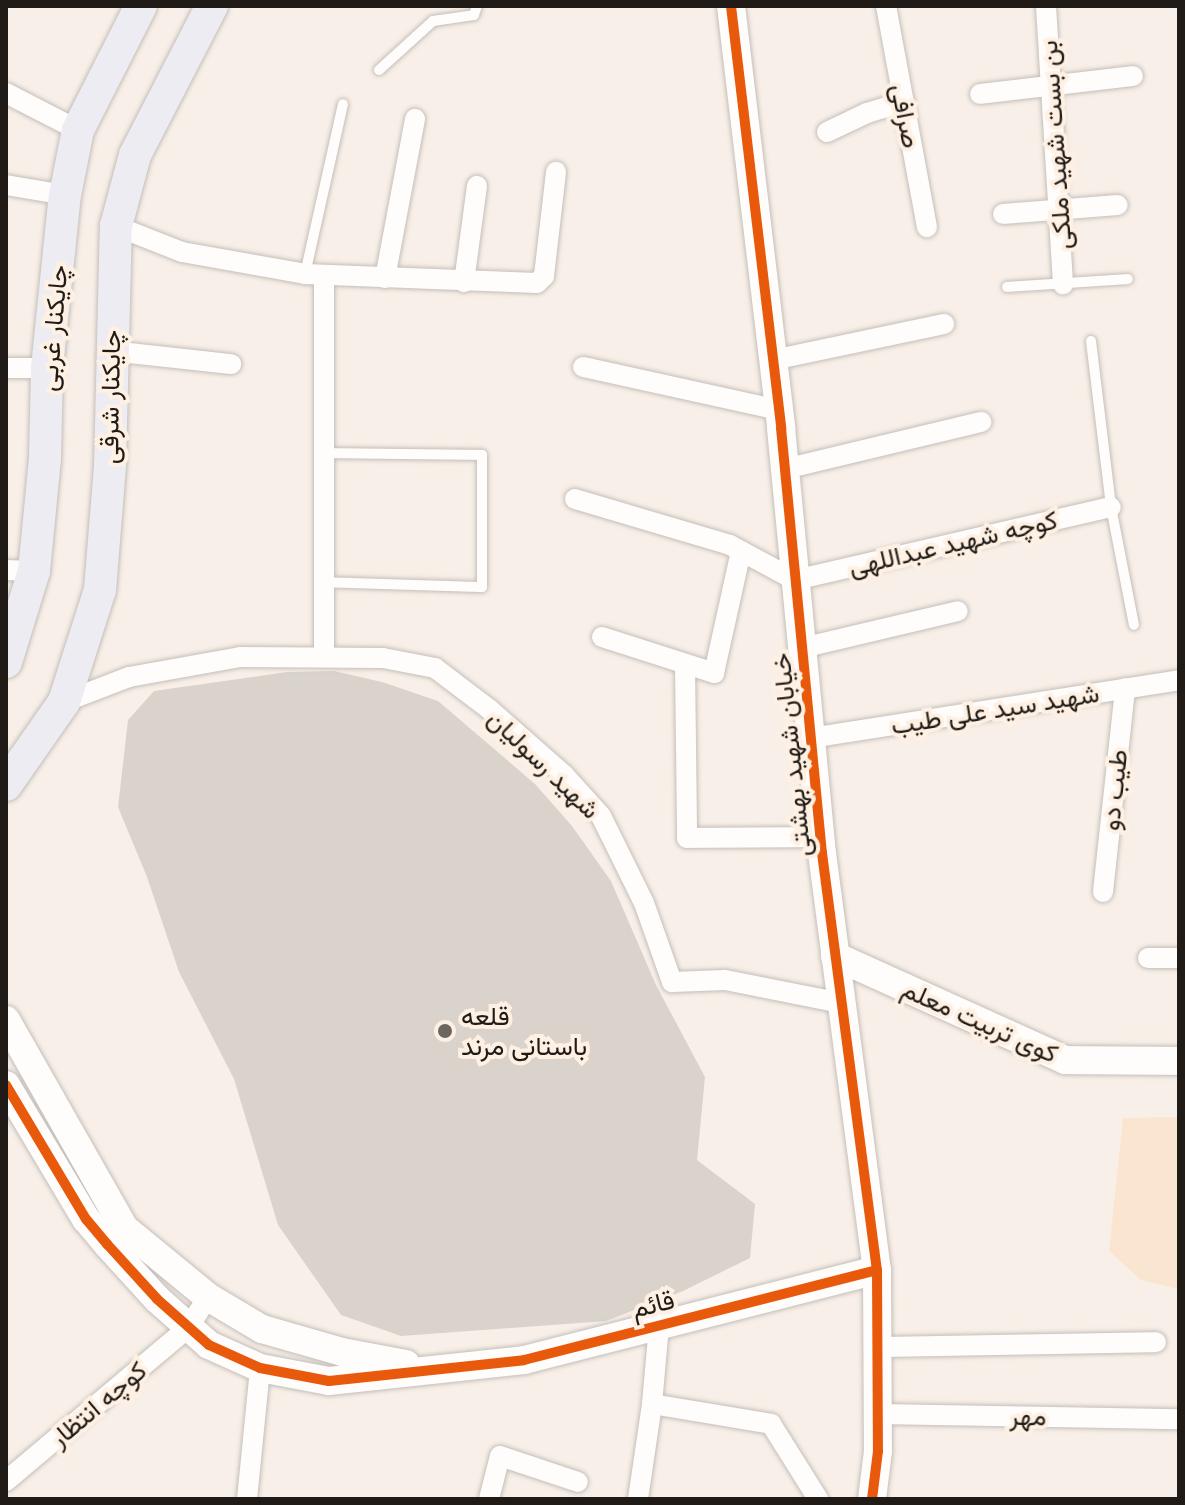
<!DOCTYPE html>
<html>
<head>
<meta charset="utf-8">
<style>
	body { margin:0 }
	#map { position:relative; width:1185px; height:1505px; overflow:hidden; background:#f8f0e8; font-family:Lora,Vazirmatn,serif }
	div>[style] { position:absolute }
	.green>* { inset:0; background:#fae5d0 }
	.building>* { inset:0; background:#d9d3cc }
	.roads { filter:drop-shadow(0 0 2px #c5beb9) drop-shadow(0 0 2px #c5beb9) }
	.lane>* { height:10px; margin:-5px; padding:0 5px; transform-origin:5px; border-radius:5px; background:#fefdfc }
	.street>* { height:20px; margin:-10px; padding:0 10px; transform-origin:10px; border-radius:10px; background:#fefdfc }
	.secondary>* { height:28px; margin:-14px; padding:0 14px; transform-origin:14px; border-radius:14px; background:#fefdfc }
	.primary>* { height:32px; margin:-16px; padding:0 16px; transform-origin:16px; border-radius:16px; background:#edecf3 }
	.cycleway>* { height:10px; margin:-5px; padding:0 5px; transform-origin:5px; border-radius:5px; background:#e8590c }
	.dots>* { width:22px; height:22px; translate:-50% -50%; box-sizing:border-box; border:4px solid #fef0e2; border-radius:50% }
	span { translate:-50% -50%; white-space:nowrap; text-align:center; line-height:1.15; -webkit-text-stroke:8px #fef0e2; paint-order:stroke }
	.street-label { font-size:26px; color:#201b16 }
	.poi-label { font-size:26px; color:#201b16 }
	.left { translate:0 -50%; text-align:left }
	.frame { position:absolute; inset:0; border:8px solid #201b16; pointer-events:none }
</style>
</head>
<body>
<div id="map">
	<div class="green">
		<div style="clip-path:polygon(1179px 1117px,1179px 1289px,1141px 1280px,1109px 1251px,1123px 1118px)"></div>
	</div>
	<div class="building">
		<div style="clip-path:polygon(334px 671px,382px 682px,438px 701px,535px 784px,572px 826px,611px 881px,656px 985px,705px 1077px,697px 1160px,755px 1204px,750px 1258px,683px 1291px,606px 1321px,401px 1336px,341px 1315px,278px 1225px,234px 1079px,179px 972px,147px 877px,118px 807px,128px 720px,154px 691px,287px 672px)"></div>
	</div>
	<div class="roads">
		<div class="lane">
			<div style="left:379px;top:70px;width:73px;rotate:-42.2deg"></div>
			<div style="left:433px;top:21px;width:41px;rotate:-8.3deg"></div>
			<div style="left:474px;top:15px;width:9px;rotate:-72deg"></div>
			<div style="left:305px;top:274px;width:174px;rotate:-77.4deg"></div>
			<div style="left:1007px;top:287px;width:121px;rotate:-3.8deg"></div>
			<div style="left:1091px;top:341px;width:167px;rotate:83.1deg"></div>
			<div style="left:1111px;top:507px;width:120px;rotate:79deg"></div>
			<div style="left:324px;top:453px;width:158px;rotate:0.7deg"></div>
			<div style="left:482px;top:455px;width:132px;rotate:90deg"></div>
			<div style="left:482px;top:587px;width:158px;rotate:-178.2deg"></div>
		</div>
		<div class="street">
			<div style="left:886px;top:6px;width:225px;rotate:79.5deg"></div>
			<div style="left:1046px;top:6px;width:279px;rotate:86.5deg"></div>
			<div style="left:6px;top:93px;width:81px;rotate:27.2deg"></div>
			<div style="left:980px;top:94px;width:154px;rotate:-6.7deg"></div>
			<div style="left:827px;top:132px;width:44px;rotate:-25.4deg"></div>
			<div style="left:867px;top:113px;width:39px;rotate:-17deg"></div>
			<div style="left:6px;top:185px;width:60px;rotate:9.6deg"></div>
			<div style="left:1003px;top:214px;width:115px;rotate:-4.5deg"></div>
			<div style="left:116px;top:226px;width:71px;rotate:21.5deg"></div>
			<div style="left:182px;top:252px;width:125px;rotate:10.1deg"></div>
			<div style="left:305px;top:274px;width:232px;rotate:2.2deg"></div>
			<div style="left:537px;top:283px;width:10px;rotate:-45deg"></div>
			<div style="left:544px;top:276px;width:105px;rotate:-83.4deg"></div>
			<div style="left:324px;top:275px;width:382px;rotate:90deg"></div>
			<div style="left:385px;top:278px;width:162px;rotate:-79.3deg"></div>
			<div style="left:464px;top:282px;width:97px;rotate:-82.3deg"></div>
			<div style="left:111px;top:351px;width:121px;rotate:6.2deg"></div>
			<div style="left:773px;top:360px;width:175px;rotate:-11.9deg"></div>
			<div style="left:583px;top:367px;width:201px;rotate:12.4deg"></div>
			<div style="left:6px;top:368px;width:41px"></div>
			<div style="left:785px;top:469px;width:202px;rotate:-13.5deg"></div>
			<div style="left:575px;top:499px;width:162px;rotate:16.5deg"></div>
			<div style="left:730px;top:545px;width:74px;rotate:28.3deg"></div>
			<div style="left:795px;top:580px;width:324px;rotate:-13deg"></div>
			<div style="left:6px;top:570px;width:28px;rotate:2deg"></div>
			<div style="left:602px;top:637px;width:118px;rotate:17.8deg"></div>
			<div style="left:714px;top:673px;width:125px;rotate:-77.5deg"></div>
			<div style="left:802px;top:648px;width:160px;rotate:-13.3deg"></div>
			<div style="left:685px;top:664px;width:174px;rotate:89.3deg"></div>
			<div style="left:687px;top:838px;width:134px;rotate:-0.4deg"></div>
			<div style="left:64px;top:702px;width:70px;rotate:-21deg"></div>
			<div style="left:129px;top:677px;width:113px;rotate:-10.2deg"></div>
			<div style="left:240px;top:657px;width:143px;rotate:0.4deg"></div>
			<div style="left:383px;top:658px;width:53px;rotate:10.9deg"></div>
			<div style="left:435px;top:668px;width:68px;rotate:37.2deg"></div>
			<div style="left:489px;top:709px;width:100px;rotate:41.3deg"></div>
			<div style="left:564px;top:775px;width:55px;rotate:47.9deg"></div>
			<div style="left:601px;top:816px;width:97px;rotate:63.7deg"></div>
			<div style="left:644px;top:903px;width:84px;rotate:70.5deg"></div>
			<div style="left:672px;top:982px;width:53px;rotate:-2.2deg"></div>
			<div style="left:725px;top:980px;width:118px;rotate:11.2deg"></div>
			<div style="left:810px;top:738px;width:374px;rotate:-8.9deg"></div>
			<div style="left:1103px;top:892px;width:205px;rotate:-83.8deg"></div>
			<div style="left:1148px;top:958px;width:31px"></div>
			<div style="left:878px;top:1347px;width:278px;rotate:-1deg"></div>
			<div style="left:652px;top:1404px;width:78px;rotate:-84.9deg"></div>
			<div style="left:878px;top:1414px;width:301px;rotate:1deg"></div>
			<div style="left:6px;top:1481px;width:239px;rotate:-40.1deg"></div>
			<div style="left:189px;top:1327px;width:36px;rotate:-58deg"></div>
			<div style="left:247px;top:1499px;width:132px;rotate:-84.3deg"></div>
			<div style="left:489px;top:1499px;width:44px;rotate:-75.7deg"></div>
			<div style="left:500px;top:1456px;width:82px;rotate:18.4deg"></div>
			<div style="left:638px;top:1499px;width:96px;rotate:-81.6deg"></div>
			<div style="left:652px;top:1404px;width:121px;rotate:9.5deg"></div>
			<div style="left:771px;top:1424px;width:89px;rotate:57.9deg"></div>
		</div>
		<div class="secondary">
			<div style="left:731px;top:6px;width:425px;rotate:83.2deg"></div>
			<div style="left:781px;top:428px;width:427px;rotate:84.5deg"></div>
			<div style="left:822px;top:853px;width:421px;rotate:82.5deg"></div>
			<div style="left:877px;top:1270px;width:181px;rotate:89.7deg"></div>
			<div style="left:878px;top:1451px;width:48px;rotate:97.1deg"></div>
			<div style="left:835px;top:956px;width:252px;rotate:24.3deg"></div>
			<div style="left:1065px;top:1060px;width:114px;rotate:0.5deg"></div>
			<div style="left:6px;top:1020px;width:239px;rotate:60.4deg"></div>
			<div style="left:124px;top:1228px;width:109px;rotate:39.4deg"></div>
			<div style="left:208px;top:1297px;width:63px;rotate:30.7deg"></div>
			<div style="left:262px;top:1329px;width:83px;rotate:16deg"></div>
			<div style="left:342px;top:1352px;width:65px;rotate:10.6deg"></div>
			<div style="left:6px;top:1085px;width:156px;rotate:59.2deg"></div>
			<div style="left:86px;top:1219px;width:33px;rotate:50deg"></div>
			<div style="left:107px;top:1244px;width:74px;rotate:47.7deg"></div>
			<div style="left:157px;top:1299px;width:69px;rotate:41.5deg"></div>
			<div style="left:209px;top:1345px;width:56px;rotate:24.3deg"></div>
			<div style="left:260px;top:1368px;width:70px;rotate:10.7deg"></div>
			<div style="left:329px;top:1381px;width:196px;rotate:-6.1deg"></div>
			<div style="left:524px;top:1360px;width:364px;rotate:-14.3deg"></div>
		</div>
		<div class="primary">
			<div style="left:6px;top:662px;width:95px;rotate:-72.9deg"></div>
			<div style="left:34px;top:571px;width:114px;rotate:-84.4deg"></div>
			<div style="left:45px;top:458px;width:90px;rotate:-88.7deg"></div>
			<div style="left:47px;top:368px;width:174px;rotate:-84.1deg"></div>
			<div style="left:65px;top:195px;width:66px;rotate:-78.7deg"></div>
			<div style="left:78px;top:130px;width:139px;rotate:-63.1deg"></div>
			<div style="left:6px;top:785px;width:101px;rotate:-55.1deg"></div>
			<div style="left:64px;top:702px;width:118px;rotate:-72.2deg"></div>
			<div style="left:100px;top:590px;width:124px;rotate:-85.4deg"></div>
			<div style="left:110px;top:466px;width:240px;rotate:-88.6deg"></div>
			<div style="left:116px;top:226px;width:73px;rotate:-75deg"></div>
			<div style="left:135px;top:155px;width:168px;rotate:-62.7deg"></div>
		</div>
	</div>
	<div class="cycleway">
		<div style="left:731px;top:6px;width:425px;rotate:83.2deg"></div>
		<div style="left:781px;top:428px;width:427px;rotate:84.5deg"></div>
		<div style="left:822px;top:853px;width:421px;rotate:82.5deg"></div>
		<div style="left:877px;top:1270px;width:181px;rotate:89.7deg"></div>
		<div style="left:878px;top:1451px;width:48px;rotate:97.1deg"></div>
		<div style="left:6px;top:1085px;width:156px;rotate:59.2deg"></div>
		<div style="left:86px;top:1219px;width:33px;rotate:50deg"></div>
		<div style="left:107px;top:1244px;width:74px;rotate:47.7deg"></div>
		<div style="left:157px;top:1299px;width:69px;rotate:41.5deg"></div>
		<div style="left:209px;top:1345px;width:56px;rotate:24.3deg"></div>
		<div style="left:260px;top:1368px;width:70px;rotate:10.7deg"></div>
		<div style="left:329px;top:1381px;width:196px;rotate:-6.1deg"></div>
		<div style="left:524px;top:1360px;width:364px;rotate:-14.3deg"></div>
	</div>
	<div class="dots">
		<div style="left:445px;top:1031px;background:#6c6660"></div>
	</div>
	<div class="street-label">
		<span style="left:906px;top:116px;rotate:79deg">صرافی</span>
		<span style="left:1055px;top:145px;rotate:-94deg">بن بست شهید ملکی</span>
		<span style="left:53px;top:328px;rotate:-85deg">چایکنار غربی</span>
		<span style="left:110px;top:397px;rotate:-89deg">چایکنار شرقی</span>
		<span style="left:953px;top:543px;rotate:-13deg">کوچه شهید عبداللهی</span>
		<span style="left:995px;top:709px;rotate:-9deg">شهید سید علی طیب</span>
		<span style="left:791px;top:755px;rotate:-96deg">خیابان شهید بهشتی</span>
		<span style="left:544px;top:764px;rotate:44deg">شهید رسولیان</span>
		<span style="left:1114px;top:790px;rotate:-84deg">طیب دو</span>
		<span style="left:980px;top:1021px;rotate:24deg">کوی تربیت معلم</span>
		<span style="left:653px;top:1304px;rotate:-14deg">قائم</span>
		<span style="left:98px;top:1404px;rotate:-40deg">کوچه انتظار</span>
		<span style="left:1028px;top:1416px;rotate:1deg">مهر</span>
	</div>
	<div class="poi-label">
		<span class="left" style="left:461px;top:1031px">قلعه<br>باستانی مرند</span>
	</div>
	<div class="frame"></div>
</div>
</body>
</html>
